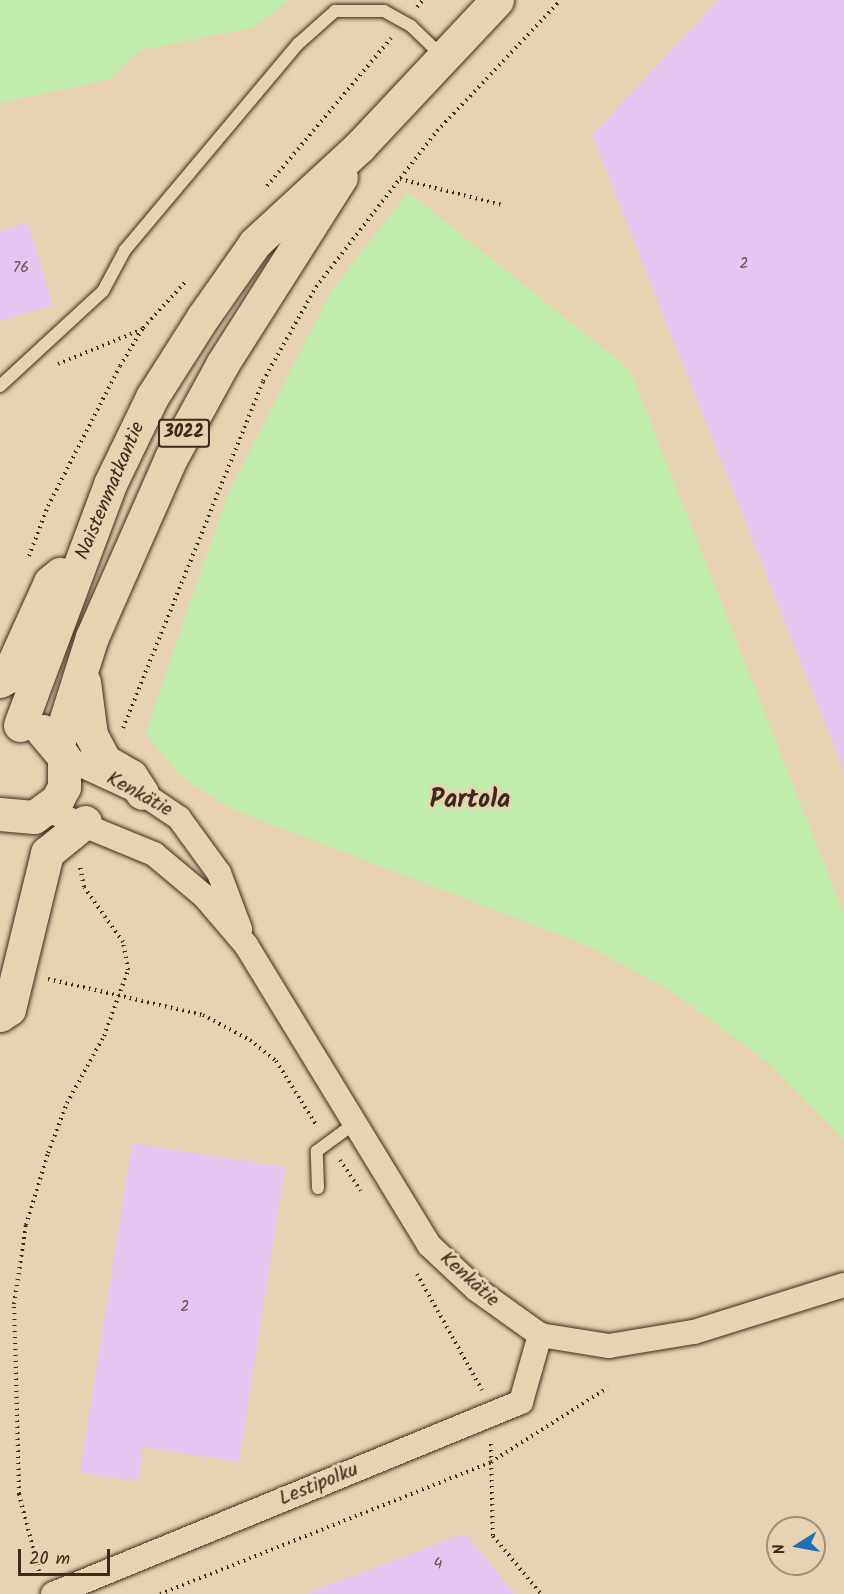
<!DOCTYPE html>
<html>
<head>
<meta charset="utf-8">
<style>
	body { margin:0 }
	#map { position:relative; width:844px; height:1594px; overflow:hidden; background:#e7d3b1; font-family:Kalam,sans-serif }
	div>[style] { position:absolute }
	.green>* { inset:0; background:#c0edab }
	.building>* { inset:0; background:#e6c5f1 }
	.path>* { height:4px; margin-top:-2px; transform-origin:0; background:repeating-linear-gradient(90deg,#3b2a1e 0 1.5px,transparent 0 6px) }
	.roads { filter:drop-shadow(0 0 2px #3b2a1e) drop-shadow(0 0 2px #3b2a1e) }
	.service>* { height:12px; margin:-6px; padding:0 6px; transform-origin:6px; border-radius:6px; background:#e7d3b1 }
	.minor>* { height:24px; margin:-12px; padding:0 12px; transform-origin:12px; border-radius:12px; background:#e7d3b1 }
	.primary>* { height:33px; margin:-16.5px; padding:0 16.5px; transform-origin:16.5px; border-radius:16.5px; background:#e7d3b1 }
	span { translate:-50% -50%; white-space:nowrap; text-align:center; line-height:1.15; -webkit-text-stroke:6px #e7d3b1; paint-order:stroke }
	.number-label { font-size:16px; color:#665153 }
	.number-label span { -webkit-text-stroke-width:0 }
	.shield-label span { padding:2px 4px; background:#e7d3b1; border:2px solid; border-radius:4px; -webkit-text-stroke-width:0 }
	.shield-label { font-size:18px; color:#3b2a1e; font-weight:700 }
	.street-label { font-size:20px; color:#3b2a1e }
	.district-label { font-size:26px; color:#3b2a1e; font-weight:700 }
	.north { position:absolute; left:766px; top:1516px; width:60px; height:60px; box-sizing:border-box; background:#e7d3b1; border:2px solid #a28f76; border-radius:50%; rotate:259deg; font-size:16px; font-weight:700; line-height:24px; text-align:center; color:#3b2a1e }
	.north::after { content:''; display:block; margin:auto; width:21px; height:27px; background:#1f6fb2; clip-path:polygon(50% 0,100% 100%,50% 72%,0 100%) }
	.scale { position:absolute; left:18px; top:1549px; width:92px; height:27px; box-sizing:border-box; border:3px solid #3b2a1e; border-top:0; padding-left:8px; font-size:18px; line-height:21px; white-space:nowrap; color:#3b2a1e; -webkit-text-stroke:4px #e7d3b1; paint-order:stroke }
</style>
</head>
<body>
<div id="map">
	<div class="green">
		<div style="clip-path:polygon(0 0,289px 0,252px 28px,139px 50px,110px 79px,0 103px)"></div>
		<div style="clip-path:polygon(408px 192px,630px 370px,844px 914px,844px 1140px,771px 1065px,673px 992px,591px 947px,232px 809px,183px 778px,145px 734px,226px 499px,330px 293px)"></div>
	</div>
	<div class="building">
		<div style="clip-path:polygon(718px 0,844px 0,844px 771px,592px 135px)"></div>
		<div style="clip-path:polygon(28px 222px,53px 305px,0 321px,0 231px)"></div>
		<div style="clip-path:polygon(132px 1143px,285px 1167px,239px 1462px,143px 1447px,138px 1481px,80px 1472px)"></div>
		<div style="clip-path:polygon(465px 1533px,515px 1594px,305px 1594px)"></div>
	</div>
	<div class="path">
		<div style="left:417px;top:7px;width:9px;rotate:-49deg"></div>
		<div style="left:400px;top:179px;width:105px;rotate:14.3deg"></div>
		<div style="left:267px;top:186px;width:193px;rotate:-50deg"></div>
		<div style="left:58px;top:364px;width:92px;rotate:-22.4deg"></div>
		<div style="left:29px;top:556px;width:53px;rotate:-69.2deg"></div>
		<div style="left:48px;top:506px;width:157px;rotate:-62.8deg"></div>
		<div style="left:120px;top:366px;width:44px;rotate:-58.8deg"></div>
		<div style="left:143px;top:328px;width:64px;rotate:-47.5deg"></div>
		<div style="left:123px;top:728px;width:374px;rotate:-68deg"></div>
		<div style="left:263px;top:381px;width:108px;rotate:-60.6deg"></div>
		<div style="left:316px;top:287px;width:197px;rotate:-52.2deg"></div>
		<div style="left:437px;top:131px;width:180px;rotate:-46.6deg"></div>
		<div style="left:48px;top:979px;width:159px;rotate:13.1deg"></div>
		<div style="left:203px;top:1015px;width:53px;rotate:28deg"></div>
		<div style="left:250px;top:1040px;width:33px;rotate:39deg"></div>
		<div style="left:276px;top:1061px;width:77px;rotate:57.8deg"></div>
		<div style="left:340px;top:1160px;width:37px;rotate:56deg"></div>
		<div style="left:417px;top:1274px;width:133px;rotate:60.7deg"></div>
		<div style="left:491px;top:1444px;width:92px;rotate:88.8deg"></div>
		<div style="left:493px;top:1536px;width:75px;rotate:50.4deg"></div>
		<div style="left:39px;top:1571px;width:80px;rotate:-104.6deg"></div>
		<div style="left:19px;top:1494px;width:190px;rotate:-91.5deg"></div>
		<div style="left:14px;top:1304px;width:80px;rotate:-81.4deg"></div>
		<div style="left:26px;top:1225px;width:75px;rotate:-73deg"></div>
		<div style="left:48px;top:1153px;width:53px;rotate:-69.2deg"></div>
		<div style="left:67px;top:1103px;width:77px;rotate:-61.1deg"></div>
		<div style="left:104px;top:1036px;width:70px;rotate:-70deg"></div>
		<div style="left:128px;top:970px;width:28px;rotate:-100deg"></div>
		<div style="left:123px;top:942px;width:67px;rotate:-125.3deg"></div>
		<div style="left:84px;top:887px;width:20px;rotate:-101deg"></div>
		<div style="left:160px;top:1594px;width:356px;rotate:-21.7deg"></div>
		<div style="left:491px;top:1462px;width:138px;rotate:-32.5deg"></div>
	</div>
	<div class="roads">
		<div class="service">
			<div style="left:0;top:386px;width:140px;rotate:-42.7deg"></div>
			<div style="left:103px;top:291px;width:47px;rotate:-61.8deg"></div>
			<div style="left:125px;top:250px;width:269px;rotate:-50deg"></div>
			<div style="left:298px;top:44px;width:50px;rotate:-41.7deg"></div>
			<div style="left:335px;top:11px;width:49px"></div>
			<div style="left:384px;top:11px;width:31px;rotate:29deg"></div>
			<div style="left:411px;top:26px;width:45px;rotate:44.1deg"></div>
			<div style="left:318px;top:1188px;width:37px;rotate:-92deg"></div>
			<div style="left:317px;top:1151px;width:47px;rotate:-36.4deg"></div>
		</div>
		<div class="minor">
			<div style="left:64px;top:757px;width:86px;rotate:24.8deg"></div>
			<div style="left:142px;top:793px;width:45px;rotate:34deg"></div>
			<div style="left:179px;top:818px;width:68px;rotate:54deg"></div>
			<div style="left:219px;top:873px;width:60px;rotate:69.4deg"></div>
			<div style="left:47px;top:810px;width:116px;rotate:22.4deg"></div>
			<div style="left:154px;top:854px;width:65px;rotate:40deg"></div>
			<div style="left:204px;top:896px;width:65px;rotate:49.4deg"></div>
			<div style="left:246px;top:945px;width:351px;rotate:58.6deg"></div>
			<div style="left:429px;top:1245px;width:64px;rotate:43.1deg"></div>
			<div style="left:476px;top:1289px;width:79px;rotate:35.7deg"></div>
			<div style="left:540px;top:1335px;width:70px;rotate:9.1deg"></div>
			<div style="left:609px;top:1346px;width:86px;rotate:-9.4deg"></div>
			<div style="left:694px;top:1332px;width:157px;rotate:-17.4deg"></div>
			<div style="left:53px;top:1594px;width:506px;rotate:-22.31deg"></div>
			<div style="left:521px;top:1402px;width:70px;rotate:-74.2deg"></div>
		</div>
		<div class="primary">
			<div style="left:0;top:681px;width:8px;rotate:-30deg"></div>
			<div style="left:7px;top:677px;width:104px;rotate:-65.6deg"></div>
			<div style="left:50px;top:582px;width:13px;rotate:-39deg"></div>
			<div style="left:84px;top:682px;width:53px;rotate:82.5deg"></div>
			<div style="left:91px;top:735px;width:30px;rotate:62deg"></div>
			<div style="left:105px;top:761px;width:30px;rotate:30deg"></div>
			<div style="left:131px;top:776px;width:20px;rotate:57deg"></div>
			<div style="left:20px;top:725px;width:257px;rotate:-69.5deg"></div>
			<div style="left:110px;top:484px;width:97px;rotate:-64.2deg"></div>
			<div style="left:152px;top:397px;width:95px;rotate:-57.5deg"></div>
			<div style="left:203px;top:317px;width:90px;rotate:-54.9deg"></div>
			<div style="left:255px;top:243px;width:143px;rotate:-42.7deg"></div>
			<div style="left:360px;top:146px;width:200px;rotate:-46.8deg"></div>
			<div style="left:58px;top:744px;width:112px;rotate:-72.4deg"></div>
			<div style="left:92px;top:637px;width:196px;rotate:-66.2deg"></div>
			<div style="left:171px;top:458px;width:108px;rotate:-61.3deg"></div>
			<div style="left:223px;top:363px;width:220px;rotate:-57.6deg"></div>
			<div style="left:0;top:814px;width:34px;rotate:5deg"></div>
			<div style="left:34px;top:817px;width:29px;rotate:-36deg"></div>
			<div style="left:57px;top:800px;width:15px;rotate:-62deg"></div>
			<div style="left:64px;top:787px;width:30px;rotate:-90deg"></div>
			<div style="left:64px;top:757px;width:34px;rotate:-130deg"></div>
			<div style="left:0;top:1015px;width:11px;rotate:-34deg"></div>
			<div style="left:9px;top:1009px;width:161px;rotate:-76.3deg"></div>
			<div style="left:47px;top:853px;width:49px;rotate:-39.2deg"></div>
		</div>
	</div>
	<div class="number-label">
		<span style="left:744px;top:264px">2</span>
		<span style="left:21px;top:268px">76</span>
		<span style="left:185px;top:1307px">2</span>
		<span style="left:438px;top:1564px">4</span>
	</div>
	<div class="shield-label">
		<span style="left:184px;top:433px">3022</span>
	</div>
	<div class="street-label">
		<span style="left:111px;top:491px;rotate:-67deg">Naistenmatkantie</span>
		<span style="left:139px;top:795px;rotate:29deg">Kenkätie</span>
		<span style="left:469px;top:1280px;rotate:42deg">Kenkätie</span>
		<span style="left:319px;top:1485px;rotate:-22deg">Lestipolku</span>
	</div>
	<div class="district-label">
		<span style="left:470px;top:801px">Partola</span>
	</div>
	<div class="north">N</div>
	<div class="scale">20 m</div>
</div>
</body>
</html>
